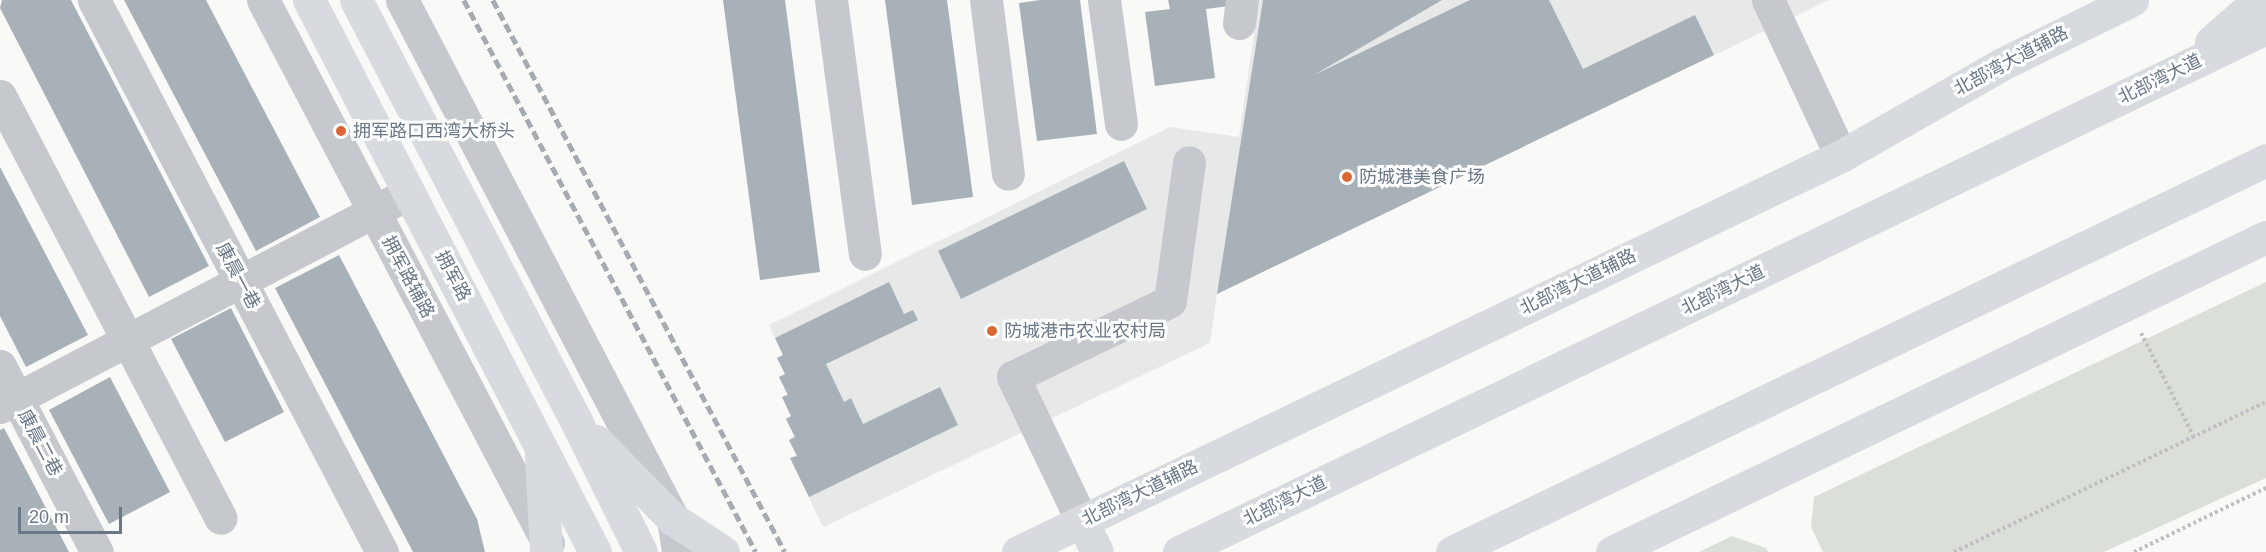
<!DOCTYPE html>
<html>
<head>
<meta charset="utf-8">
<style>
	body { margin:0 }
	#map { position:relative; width:2266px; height:552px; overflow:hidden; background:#f9f9f7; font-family:Arial,"Noto Sans SC",sans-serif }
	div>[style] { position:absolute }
	.built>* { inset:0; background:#e7e8e8 }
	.green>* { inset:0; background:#dae0d8 }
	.building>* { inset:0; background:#a9b1b8 }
	.path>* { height:4px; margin-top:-2px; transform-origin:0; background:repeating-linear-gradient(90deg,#bdbfc2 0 3px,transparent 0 6px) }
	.minor>* { height:33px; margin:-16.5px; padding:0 16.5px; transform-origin:16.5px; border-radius:16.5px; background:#c5c8cc }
	.major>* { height:33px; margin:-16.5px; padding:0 16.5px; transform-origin:16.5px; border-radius:16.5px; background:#d7dbdf }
	.highway>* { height:33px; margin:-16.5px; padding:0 16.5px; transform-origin:16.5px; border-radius:16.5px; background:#d7dbdf }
	.rail>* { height:4.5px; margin-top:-2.25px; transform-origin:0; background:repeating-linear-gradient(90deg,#a6abb1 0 9px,transparent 0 13.5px) }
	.dots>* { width:16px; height:16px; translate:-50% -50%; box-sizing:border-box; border:3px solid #fff; border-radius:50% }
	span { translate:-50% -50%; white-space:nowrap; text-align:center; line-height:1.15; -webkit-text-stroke:6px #fff; paint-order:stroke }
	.street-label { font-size:18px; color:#697787 }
	.poi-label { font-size:18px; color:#697787 }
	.left { translate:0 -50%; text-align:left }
	.scale { position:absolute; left:18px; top:507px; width:104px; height:27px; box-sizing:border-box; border:3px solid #697787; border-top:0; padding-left:8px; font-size:18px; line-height:21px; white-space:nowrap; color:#697787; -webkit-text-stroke:4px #fff; paint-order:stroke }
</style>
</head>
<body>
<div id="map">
	<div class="built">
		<div style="clip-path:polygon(1259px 0,1829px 0,1217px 294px,1210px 343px,823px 527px,790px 458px,796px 455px,789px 440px,794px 436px,786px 419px,791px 416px,782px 397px,787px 394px,779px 377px,785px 374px,777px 358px,783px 355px,769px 325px,1170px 127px,1239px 137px)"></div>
	</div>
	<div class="green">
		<div style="clip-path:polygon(2266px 282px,2266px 478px,2104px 552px,1823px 552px,1811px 527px,1814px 497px)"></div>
		<div style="clip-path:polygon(1732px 536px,1766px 548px,1768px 552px,1699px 552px)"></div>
	</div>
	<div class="building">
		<div style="clip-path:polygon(71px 0,209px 266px,149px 297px,0 8px,2px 0)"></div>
		<div style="clip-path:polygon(124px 0,206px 0,320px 217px,256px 251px)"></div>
		<div style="clip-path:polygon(723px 0,785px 0,820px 272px,760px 280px)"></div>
		<div style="clip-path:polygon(885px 0,947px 0,973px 197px,912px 205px)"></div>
		<div style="clip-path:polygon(1040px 0,1080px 0,1097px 134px,1037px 141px,1019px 3px)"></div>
		<div style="clip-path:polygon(1168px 0,1228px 0,1229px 6px,1206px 9px,1215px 78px,1155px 86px,1145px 12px,1170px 9px)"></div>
		<div style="clip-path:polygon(1263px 0,1442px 0,1314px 75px,1470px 0,1549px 0,1583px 69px,1695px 15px,1714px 55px,1217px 294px)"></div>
		<div style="clip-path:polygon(1124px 161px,1147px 209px,961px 299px,938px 251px)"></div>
		<div style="clip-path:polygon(0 167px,88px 335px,26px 367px,0 316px)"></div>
		<div style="clip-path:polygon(339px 255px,477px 519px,485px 552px,413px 552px,275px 288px)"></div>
		<div style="clip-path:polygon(889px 282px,904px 314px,913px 310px,918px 320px,826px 364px,844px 402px,851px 398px,863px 424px,940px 387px,958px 425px,809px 497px,790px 458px,797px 456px,789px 440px,795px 437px,786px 419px,791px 416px,782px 397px,788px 395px,779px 377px,785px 374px,777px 358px,783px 355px,775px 338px)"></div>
		<div style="clip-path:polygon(231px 308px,284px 412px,225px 442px,171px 339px)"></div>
		<div style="clip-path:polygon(110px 377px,170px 492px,109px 524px,49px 410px)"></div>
		<div style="clip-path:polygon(4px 428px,24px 466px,69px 552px,0 552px,0 430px)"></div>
	</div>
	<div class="path">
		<div style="left:2141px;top:333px;width:117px;rotate:63deg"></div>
		<div style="left:1954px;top:552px;width:346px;rotate:-25.7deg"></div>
		<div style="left:2134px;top:552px;width:147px;rotate:-25.9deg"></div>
	</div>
	<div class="minor">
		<div style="left:94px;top:0;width:623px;rotate:62.45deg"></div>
		<div style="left:263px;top:0;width:613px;rotate:62.31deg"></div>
		<div style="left:402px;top:0;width:585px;rotate:62.43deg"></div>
		<div style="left:673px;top:519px;width:33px;rotate:81deg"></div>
		<div style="left:831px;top:0;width:256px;rotate:82.4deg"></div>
		<div style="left:986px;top:0;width:175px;rotate:82.8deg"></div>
		<div style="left:1104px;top:0;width:125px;rotate:82.2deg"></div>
		<div style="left:1768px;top:0;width:172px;rotate:64.9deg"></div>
		<div style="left:1239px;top:23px;width:23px;rotate:-83deg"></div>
		<div style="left:0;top:96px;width:476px;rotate:62.4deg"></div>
		<div style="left:0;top:366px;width:210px;rotate:62.5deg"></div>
		<div style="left:0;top:407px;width:442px;rotate:-27.6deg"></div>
		<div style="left:1082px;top:521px;width:160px;rotate:-115.6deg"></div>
		<div style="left:1013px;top:377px;width:174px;rotate:-25.8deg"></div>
		<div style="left:1170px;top:301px;width:140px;rotate:-82.2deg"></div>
	</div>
	<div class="major">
		<div style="left:309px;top:0;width:622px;rotate:62.61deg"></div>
		<div style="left:356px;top:0;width:475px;rotate:62.4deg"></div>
		<div style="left:576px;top:421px;width:146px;rotate:63.6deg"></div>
		<div style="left:596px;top:441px;width:110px;rotate:45.4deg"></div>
		<div style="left:673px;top:519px;width:60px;rotate:33.4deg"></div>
		<div style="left:541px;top:455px;width:97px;rotate:87deg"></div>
		<div style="left:1018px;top:552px;width:913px;rotate:-25.7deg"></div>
		<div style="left:1841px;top:156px;width:185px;rotate:-29.7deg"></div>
		<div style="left:2002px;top:64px;width:145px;rotate:-26.2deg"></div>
		<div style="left:1612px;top:552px;width:726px;rotate:-25.72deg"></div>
	</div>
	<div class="highway">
		<div style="left:2211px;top:42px;width:64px;rotate:-41.2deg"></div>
		<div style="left:1082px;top:521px;width:34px;rotate:64deg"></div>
		<div style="left:1179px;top:552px;width:1207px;rotate:-25.74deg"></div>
		<div style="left:1452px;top:552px;width:903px;rotate:-25.71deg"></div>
	</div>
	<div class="rail">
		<div style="left:464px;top:0;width:624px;rotate:62.12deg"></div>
		<div style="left:493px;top:0;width:624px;rotate:62.12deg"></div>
	</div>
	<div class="dots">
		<div style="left:341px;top:131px;background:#dd6733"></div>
		<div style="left:1347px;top:177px;background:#dd6733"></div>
		<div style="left:992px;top:331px;background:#dd6733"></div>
	</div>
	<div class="street-label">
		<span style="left:2011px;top:61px;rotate:-28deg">北部湾大道辅路</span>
		<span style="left:2160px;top:79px;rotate:-26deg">北部湾大道</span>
		<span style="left:238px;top:276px;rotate:62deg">康晨一巷</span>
		<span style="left:453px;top:276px;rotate:62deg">拥军路</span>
		<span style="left:408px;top:277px;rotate:62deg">拥军路辅路</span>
		<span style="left:1578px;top:282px;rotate:-26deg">北部湾大道辅路</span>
		<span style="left:1723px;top:290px;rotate:-26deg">北部湾大道</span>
		<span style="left:40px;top:443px;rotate:62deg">康晨二巷</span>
		<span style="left:1140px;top:493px;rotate:-26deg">北部湾大道辅路</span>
		<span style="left:1285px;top:501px;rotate:-26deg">北部湾大道</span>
	</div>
	<div class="poi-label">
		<span class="left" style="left:353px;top:131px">拥军路口西湾大桥头</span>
		<span class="left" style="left:1359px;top:177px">防城港美食广场</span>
		<span class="left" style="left:1004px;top:331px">防城港市农业农村局</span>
	</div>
	<div class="scale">20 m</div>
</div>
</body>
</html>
